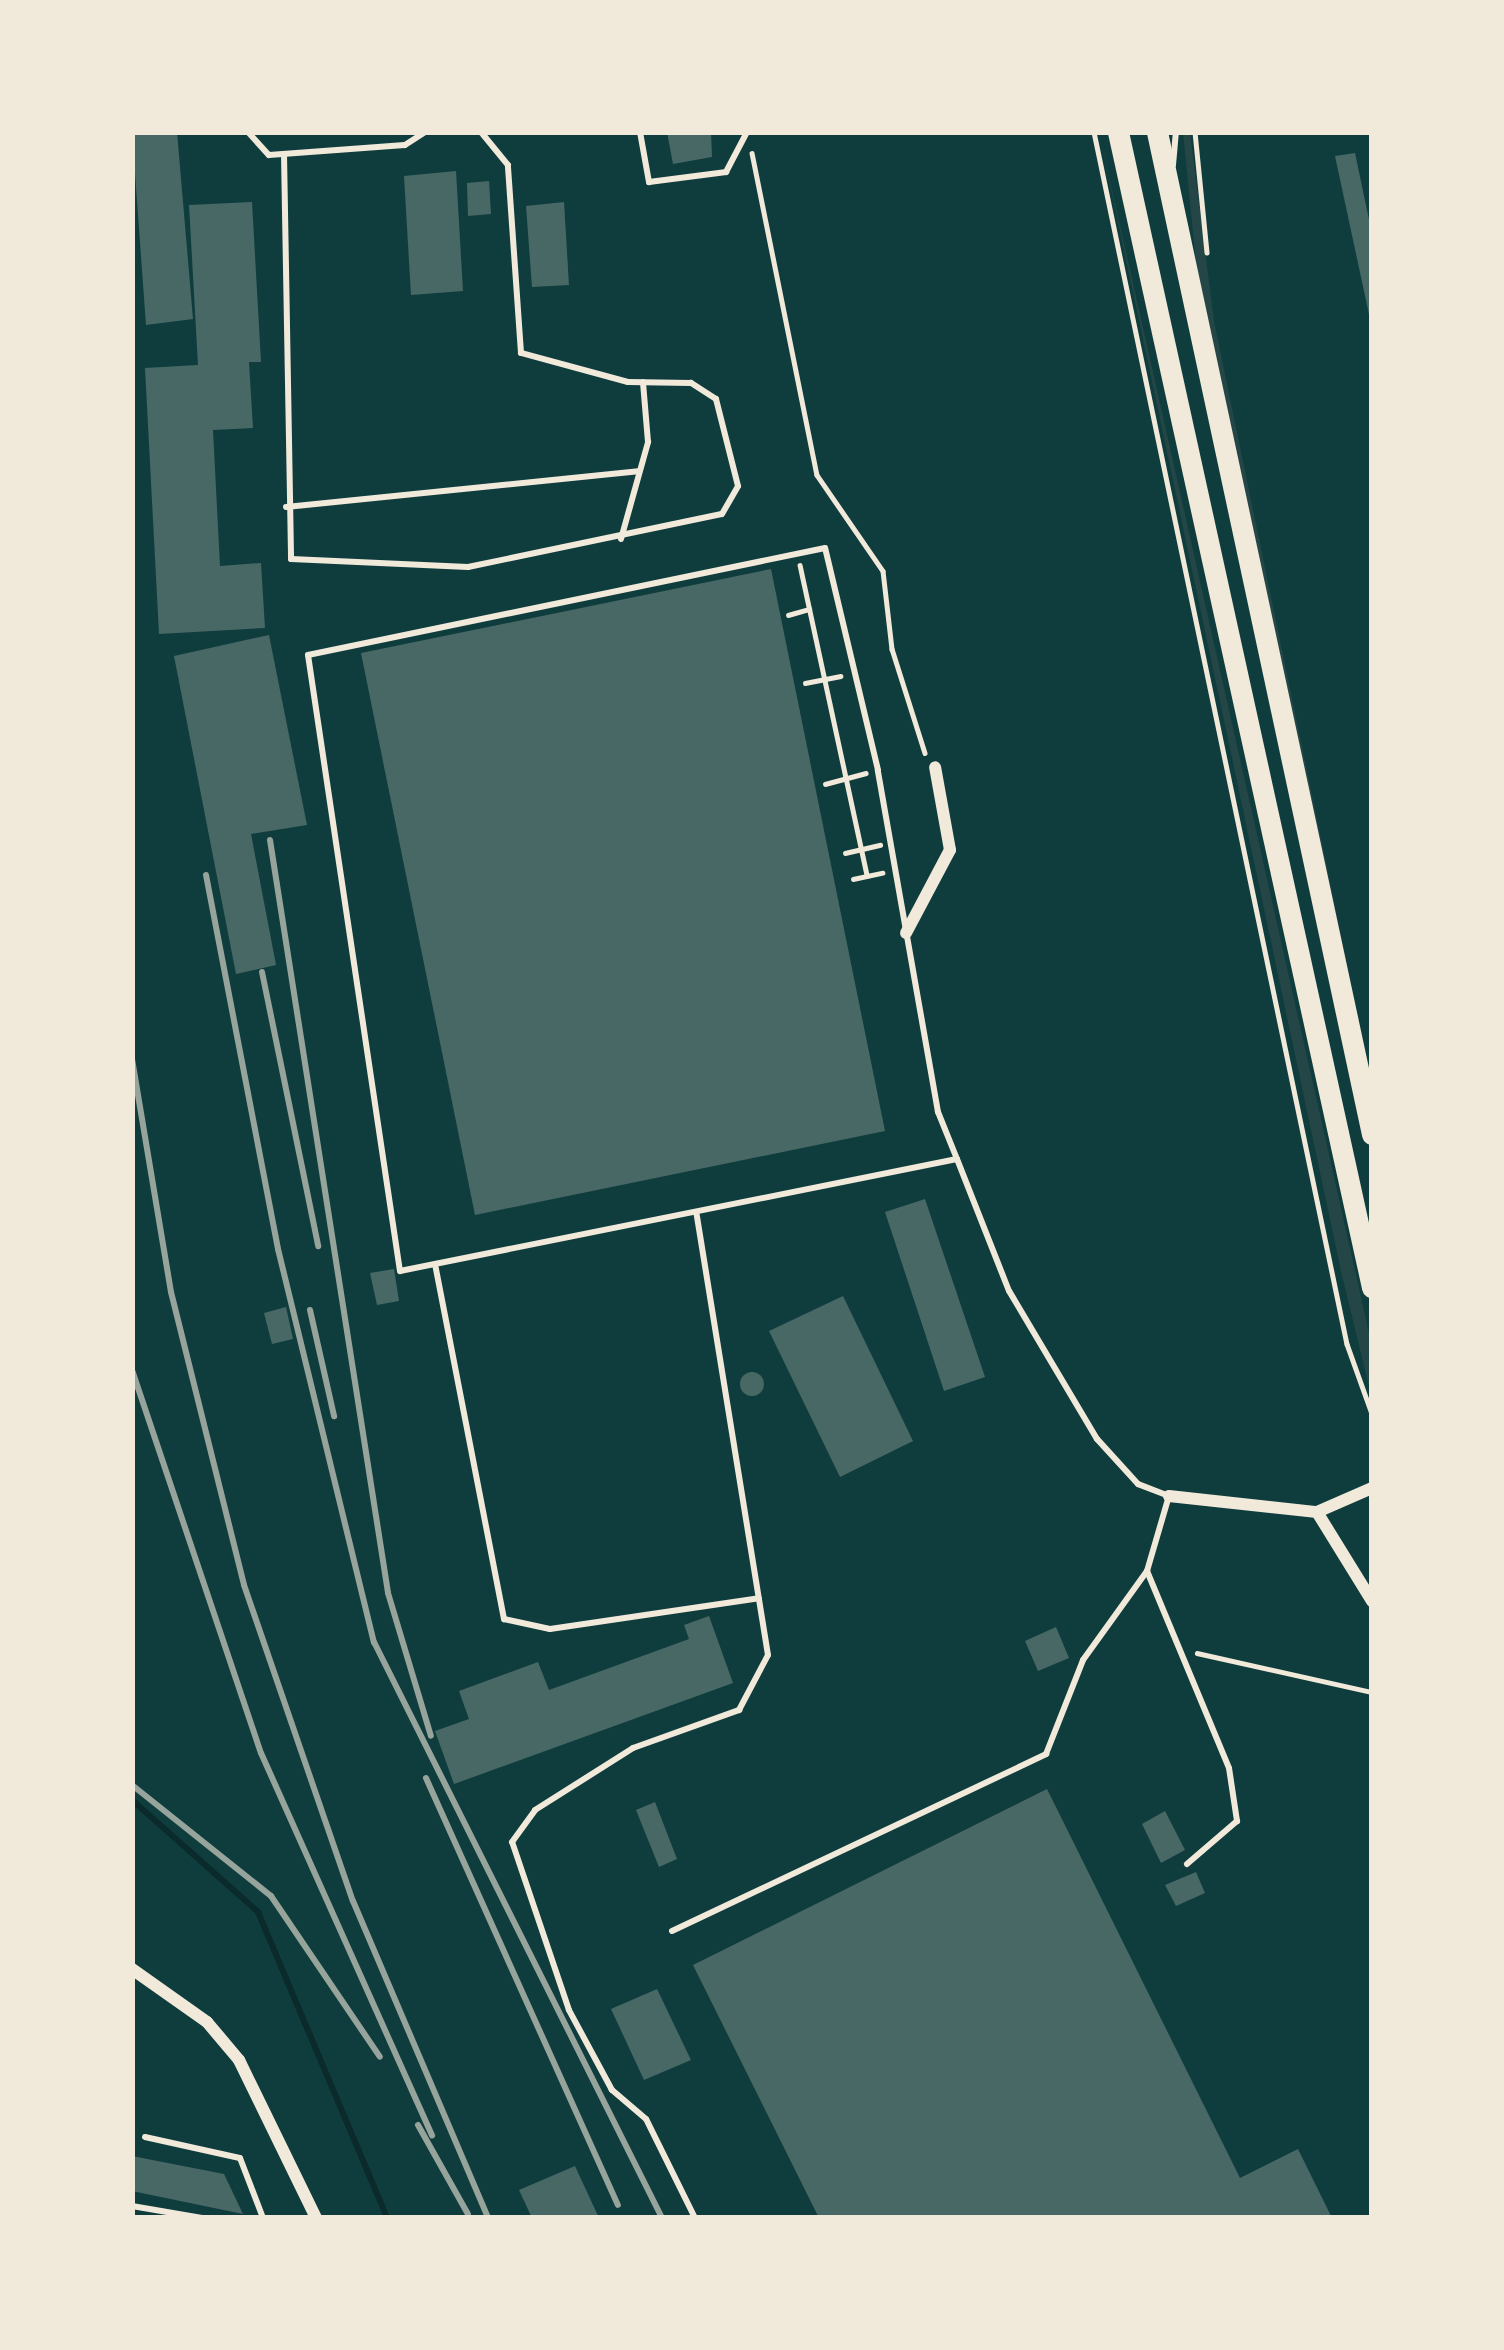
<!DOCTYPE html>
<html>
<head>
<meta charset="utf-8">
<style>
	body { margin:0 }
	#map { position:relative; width:1504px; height:2350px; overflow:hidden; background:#0f3d3e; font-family:Manrope,sans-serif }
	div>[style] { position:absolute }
	.green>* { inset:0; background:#244646 }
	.stream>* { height:6px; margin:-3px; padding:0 3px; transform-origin:3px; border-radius:3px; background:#0a2a2b }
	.building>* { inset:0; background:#486865 }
	.round { border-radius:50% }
	.path>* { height:4.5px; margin:-2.25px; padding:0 2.25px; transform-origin:2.25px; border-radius:2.25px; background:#f1e9da }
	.service>* { height:6px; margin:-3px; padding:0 3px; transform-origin:3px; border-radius:3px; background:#f1e9da }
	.minor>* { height:12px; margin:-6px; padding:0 6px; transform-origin:6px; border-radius:6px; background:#f1e9da }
	.trunk>* { height:21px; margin:-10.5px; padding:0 10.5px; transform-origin:10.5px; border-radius:10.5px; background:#f1e9da }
	.rail>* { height:6px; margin:-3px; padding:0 3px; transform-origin:3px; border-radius:3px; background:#97a49c }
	span { translate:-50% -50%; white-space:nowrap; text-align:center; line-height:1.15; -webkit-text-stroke:9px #f1e9da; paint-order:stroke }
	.frame { position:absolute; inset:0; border:135px solid #f1e9da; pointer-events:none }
</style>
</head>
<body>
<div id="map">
	<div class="green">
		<div style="clip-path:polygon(1099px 132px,1372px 1346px,1372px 1399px,1341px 1271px)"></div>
		<div style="clip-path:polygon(1183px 132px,1190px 132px,1214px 321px,1372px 1086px,1196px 263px)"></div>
	</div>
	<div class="stream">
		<div style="left:132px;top:1800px;width:169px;rotate:41.6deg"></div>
		<div style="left:258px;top:1912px;width:332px;rotate:67.1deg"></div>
	</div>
	<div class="building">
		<div style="clip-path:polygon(132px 132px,177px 132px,193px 319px,146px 325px)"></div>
		<div style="clip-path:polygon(667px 132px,711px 132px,712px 157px,673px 164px)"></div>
		<div style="clip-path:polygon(1355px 153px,1372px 234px,1370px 319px,1335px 156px)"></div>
		<div style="clip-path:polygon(456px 171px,463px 291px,411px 295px,404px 176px)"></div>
		<div style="clip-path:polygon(489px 181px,491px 214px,468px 216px,467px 183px)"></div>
		<div style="clip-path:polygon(252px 202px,261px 362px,249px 362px,253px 428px,213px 430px,220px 566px,261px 563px,265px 628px,159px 634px,145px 368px,198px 365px,189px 205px)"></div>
		<div style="clip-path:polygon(564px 202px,569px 285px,532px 287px,526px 206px)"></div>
		<div style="clip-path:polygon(771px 569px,885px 1131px,475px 1215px,361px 653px)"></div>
		<div style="clip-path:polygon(269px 635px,307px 825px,251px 834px,276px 965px,236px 974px,174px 656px)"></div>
		<div style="clip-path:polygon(925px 1199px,985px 1377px,944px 1391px,885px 1212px)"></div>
		<div style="clip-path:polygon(394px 1269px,399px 1301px,377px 1305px,370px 1273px)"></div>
		<div style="clip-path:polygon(843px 1296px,913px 1441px,840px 1477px,769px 1331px)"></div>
		<div style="clip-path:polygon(286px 1307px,293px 1339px,272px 1344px,264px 1313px)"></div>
		<div class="round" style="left:740px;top:1372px;width:24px;height:24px"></div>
		<div style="clip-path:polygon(709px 1616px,733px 1683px,454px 1784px,435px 1731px,469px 1719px,459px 1691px,538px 1662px,549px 1690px,689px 1639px,684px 1625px)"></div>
		<div style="clip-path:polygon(1056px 1627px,1069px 1658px,1038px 1671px,1025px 1641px)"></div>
		<div style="clip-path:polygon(1047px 1789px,1240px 2178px,1298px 2149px,1332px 2218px,819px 2218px,693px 1965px)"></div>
		<div style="clip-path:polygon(655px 1802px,677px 1859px,659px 1867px,636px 1810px)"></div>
		<div style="clip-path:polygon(1165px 1811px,1185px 1850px,1161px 1863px,1142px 1824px)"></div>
		<div style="clip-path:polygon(1196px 1872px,1205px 1893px,1176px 1906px,1165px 1885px)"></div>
		<div style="clip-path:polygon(657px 1989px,691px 2060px,644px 2080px,611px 2009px)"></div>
		<div style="clip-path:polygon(132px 2156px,224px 2174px,243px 2214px,132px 2191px)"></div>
		<div style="clip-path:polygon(575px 2166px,599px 2218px,532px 2218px,519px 2190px)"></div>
	</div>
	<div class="path">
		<div style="left:1094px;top:132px;width:1238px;rotate:78.21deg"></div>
		<div style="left:1347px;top:1344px;width:74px;rotate:70.3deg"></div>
		<div style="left:1195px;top:132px;width:121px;rotate:84.3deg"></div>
		<div style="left:752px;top:153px;width:328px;rotate:78.6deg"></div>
		<div style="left:817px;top:475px;width:116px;rotate:55.5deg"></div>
		<div style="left:883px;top:571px;width:79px;rotate:83.4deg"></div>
		<div style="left:892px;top:649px;width:109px;rotate:72.4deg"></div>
		<div style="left:800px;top:565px;width:318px;rotate:77.8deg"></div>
		<div style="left:788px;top:615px;width:22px;rotate:-16deg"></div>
		<div style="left:805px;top:683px;width:36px;rotate:-11deg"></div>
		<div style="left:825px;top:784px;width:42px;rotate:-15deg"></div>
		<div style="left:845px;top:853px;width:36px;rotate:-13deg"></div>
		<div style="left:853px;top:879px;width:30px;rotate:-12deg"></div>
		<div style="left:1197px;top:1653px;width:179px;rotate:12.6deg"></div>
	</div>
	<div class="service">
		<div style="left:248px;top:132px;width:31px;rotate:48deg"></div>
		<div style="left:269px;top:155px;width:136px;rotate:-4.2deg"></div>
		<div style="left:405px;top:145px;width:24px;rotate:-33deg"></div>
		<div style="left:640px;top:132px;width:51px;rotate:79.8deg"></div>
		<div style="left:649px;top:182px;width:78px;rotate:-7.4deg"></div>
		<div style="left:726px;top:172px;width:45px;rotate:-62.3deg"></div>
		<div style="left:284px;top:154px;width:405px;rotate:89deg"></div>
		<div style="left:291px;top:559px;width:177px;rotate:2.6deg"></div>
		<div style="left:468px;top:567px;width:259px;rotate:-11.8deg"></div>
		<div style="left:722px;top:514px;width:32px;rotate:-60deg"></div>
		<div style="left:738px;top:486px;width:90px;rotate:-104.2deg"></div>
		<div style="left:716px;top:399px;width:30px;rotate:-147deg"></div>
		<div style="left:691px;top:383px;width:63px;rotate:-179.1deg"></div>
		<div style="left:628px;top:382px;width:111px;rotate:-164.8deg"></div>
		<div style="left:521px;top:353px;width:188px;rotate:-94deg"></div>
		<div style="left:508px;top:165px;width:43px;rotate:-129.3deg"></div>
		<div style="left:1173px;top:165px;width:33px;rotate:-85deg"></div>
		<div style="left:286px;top:507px;width:354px;rotate:-5.8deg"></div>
		<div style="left:621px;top:539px;width:101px;rotate:-74.4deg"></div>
		<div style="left:648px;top:442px;width:60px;rotate:-94.8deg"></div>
		<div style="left:435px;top:1264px;width:362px;rotate:79deg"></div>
		<div style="left:504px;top:1619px;width:47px;rotate:12.3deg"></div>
		<div style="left:550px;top:1629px;width:211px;rotate:-8.4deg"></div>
		<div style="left:1147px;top:1571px;width:213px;rotate:67.4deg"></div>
		<div style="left:1229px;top:1768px;width:54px;rotate:81.4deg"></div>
		<div style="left:1237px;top:1821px;width:66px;rotate:139.3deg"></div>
		<div style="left:672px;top:1931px;width:414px;rotate:-25.3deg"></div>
		<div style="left:1046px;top:1754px;width:101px;rotate:-68.5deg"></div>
		<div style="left:1083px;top:1660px;width:110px;rotate:-54.3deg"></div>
		<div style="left:1147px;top:1571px;width:78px;rotate:-73.7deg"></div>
		<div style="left:1169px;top:1496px;width:33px;rotate:-159deg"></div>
		<div style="left:1138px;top:1484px;width:61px;rotate:-132.3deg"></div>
		<div style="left:1097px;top:1439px;width:172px;rotate:-120.7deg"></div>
		<div style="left:1009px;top:1291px;width:142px;rotate:-111.5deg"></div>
		<div style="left:957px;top:1159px;width:51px;rotate:-112deg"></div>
		<div style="left:938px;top:1112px;width:347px;rotate:-100deg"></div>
		<div style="left:878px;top:770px;width:228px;rotate:-103.4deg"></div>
		<div style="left:825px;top:548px;width:528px;rotate:168.31deg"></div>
		<div style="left:308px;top:655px;width:623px;rotate:81.51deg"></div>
		<div style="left:400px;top:1271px;width:568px;rotate:-11.37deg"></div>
		<div style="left:145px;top:2137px;width:97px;rotate:12.5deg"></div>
		<div style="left:240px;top:2158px;width:64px;rotate:69deg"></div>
		<div style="left:132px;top:2206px;width:71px;rotate:9.7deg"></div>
		<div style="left:695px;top:2218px;width:110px;rotate:-116.3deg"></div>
		<div style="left:646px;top:2119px;width:45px;rotate:-139.5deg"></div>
		<div style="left:612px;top:2090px;width:91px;rotate:-118.3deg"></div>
		<div style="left:569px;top:2010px;width:177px;rotate:-108.7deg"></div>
		<div style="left:512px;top:1842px;width:39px;rotate:-54deg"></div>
		<div style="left:535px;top:1810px;width:116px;rotate:-32.3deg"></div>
		<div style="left:633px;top:1748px;width:113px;rotate:-19.7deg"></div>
		<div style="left:739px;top:1710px;width:62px;rotate:-62.2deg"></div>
		<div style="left:768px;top:1655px;width:446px;rotate:-99.2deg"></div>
	</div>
	<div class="minor">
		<div style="left:906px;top:933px;width:94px;rotate:-62.1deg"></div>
		<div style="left:950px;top:850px;width:84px;rotate:-100.2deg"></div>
		<div style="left:1169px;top:1496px;width:149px;rotate:6.2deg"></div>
		<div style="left:1317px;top:1512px;width:60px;rotate:-23.6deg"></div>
		<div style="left:1317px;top:1512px;width:105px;rotate:58.3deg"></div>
		<div style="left:132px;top:1969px;width:92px;rotate:35.2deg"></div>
		<div style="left:207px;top:2022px;width:50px;rotate:49.9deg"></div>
		<div style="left:239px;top:2060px;width:176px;rotate:64deg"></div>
	</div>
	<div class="trunk">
		<div style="left:1118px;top:132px;width:1183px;rotate:77.6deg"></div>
		<div style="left:1157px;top:132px;width:1025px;rotate:77.89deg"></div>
	</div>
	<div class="rail">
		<div style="left:270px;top:840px;width:762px;rotate:81.09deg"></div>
		<div style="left:388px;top:1593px;width:149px;rotate:73.3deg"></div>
		<div style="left:206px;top:875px;width:381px;rotate:79.1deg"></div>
		<div style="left:278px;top:1249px;width:405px;rotate:76.3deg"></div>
		<div style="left:374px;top:1642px;width:644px;rotate:63.43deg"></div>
		<div style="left:262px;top:972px;width:280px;rotate:78.4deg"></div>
		<div style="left:132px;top:1059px;width:236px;rotate:80.5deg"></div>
		<div style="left:171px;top:1292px;width:302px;rotate:76deg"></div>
		<div style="left:244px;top:1585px;width:334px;rotate:71deg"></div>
		<div style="left:353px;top:1901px;width:345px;rotate:66.9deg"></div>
		<div style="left:310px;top:1310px;width:109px;rotate:77.2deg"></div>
		<div style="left:132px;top:1370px;width:404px;rotate:71.4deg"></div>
		<div style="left:261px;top:1753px;width:419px;rotate:65.9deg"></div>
		<div style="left:132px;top:1693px;width:1px;rotate:90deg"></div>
		<div style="left:426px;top:1778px;width:468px;rotate:65.8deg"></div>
		<div style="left:132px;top:1785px;width:178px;rotate:38.6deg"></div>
		<div style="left:271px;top:1896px;width:194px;rotate:55.9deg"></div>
		<div style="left:418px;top:2125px;width:102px;rotate:60.7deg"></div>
	</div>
	<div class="frame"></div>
</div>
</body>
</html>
